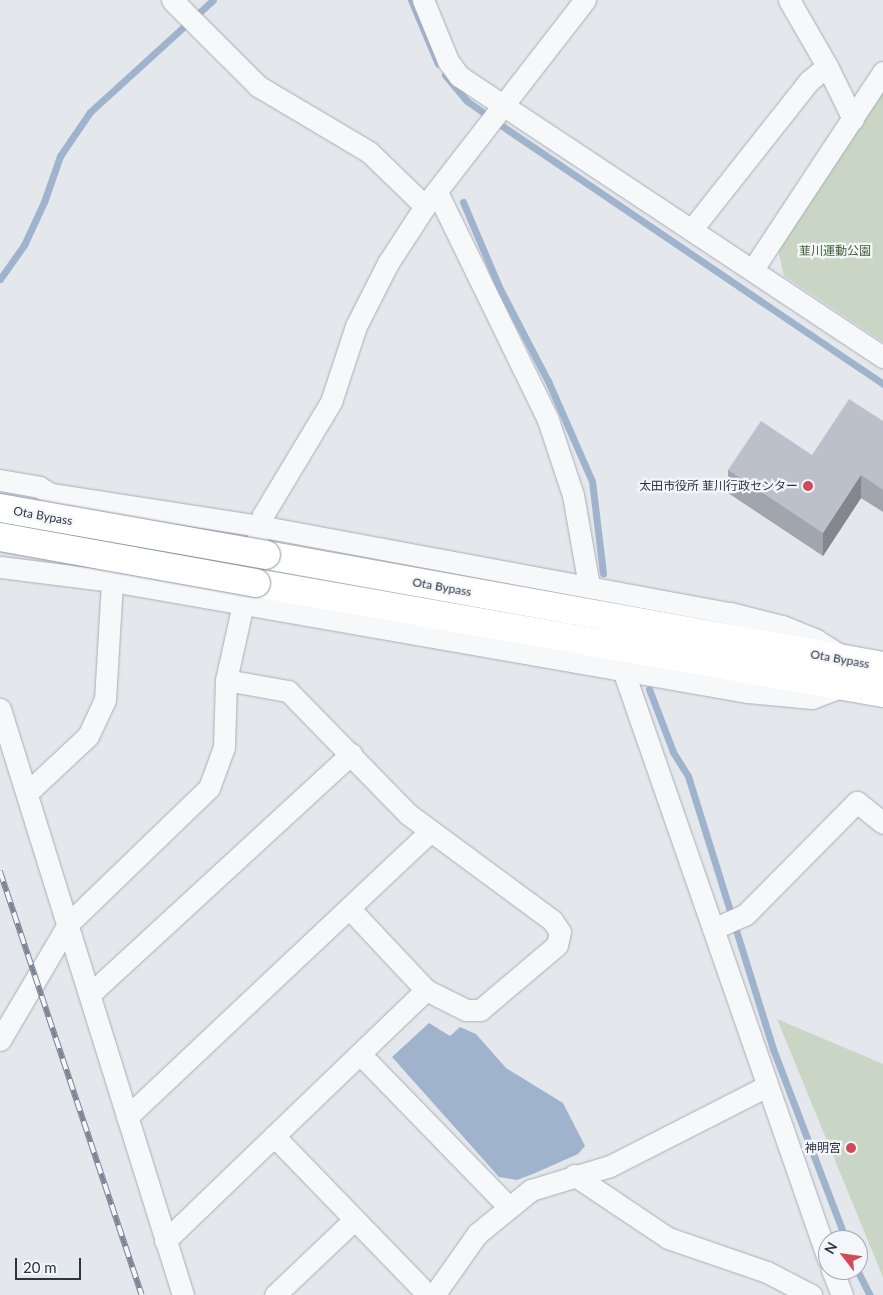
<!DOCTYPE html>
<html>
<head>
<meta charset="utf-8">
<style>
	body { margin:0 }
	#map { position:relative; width:883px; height:1295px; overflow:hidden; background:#e4e7ec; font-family:Lato,"Noto Sans JP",sans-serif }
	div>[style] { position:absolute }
	.green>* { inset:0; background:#c9d6c5 }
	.water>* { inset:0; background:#9fb4cc }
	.stream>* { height:7px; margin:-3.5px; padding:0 3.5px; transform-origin:3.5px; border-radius:3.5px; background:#9fb4cc }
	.roads { filter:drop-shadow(0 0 1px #a9aeb7) drop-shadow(0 0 1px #a9aeb7) }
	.minor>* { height:21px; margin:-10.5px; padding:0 10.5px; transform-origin:10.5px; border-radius:10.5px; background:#f7f8fa }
	.highway>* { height:28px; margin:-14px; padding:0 14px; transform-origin:14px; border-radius:14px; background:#fff }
	.rail>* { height:5.5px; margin-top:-2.75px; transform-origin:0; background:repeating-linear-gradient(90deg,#f4f6f9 0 11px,#7d8696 0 22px); box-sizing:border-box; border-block:1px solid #7d8696 }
	.bridges { filter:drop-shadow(0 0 1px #8b94a3) drop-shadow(0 0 1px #8b94a3) }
	.highway-bridge>* { height:28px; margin:-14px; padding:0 14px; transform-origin:14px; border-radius:14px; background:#fff }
	.wall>* { inset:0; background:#a1a5ae }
	.shaded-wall>* { inset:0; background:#83868d }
	.building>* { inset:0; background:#bbc0ca }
	.dots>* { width:14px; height:14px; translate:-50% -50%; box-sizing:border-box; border:2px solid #f4f6f9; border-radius:50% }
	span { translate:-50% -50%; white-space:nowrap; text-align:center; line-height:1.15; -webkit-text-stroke:4.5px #f4f6f9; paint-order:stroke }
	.park-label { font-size:12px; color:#3f6138 }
	.poi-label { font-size:12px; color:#2b3445 }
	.right { translate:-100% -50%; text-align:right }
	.street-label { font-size:12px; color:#2b3445 }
	.north { position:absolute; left:818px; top:1230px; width:50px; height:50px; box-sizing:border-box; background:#f4f6f9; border:1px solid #a4a8b1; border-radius:50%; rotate:300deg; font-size:14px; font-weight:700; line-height:20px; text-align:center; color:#2b3445 }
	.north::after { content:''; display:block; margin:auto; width:18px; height:22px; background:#d1495b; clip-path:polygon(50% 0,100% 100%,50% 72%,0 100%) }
	.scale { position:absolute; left:15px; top:1258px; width:66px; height:22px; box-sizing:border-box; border:2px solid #2b3445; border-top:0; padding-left:6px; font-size:15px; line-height:18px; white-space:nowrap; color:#2b3445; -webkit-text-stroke:4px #f4f6f9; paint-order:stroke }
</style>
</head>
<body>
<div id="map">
	<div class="green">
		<div style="clip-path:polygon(883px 89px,883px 342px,784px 276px,778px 250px)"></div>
		<div style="clip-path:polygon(777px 1019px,883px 1064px,883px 1278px,880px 1270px)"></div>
	</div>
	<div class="water">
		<div style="clip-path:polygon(429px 1023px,450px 1036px,460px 1027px,476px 1034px,506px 1068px,563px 1103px,585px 1146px,578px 1154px,533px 1174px,517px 1180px,499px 1177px,392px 1057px)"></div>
	</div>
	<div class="stream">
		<div style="left:411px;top:0;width:69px;rotate:67.1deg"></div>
		<div style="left:445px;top:75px;width:34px;rotate:50deg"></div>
		<div style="left:467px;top:101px;width:50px;rotate:35.3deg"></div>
		<div style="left:508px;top:130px;width:453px;rotate:34.1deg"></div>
		<div style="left:463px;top:202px;width:92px;rotate:67deg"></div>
		<div style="left:499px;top:287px;width:106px;rotate:62.5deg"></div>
		<div style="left:548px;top:381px;width:109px;rotate:66.3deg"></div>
		<div style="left:592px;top:481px;width:93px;rotate:83.2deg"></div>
		<div style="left:0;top:279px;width:42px;rotate:-54.8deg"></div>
		<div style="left:24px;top:245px;width:47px;rotate:-65.1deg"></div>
		<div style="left:44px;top:202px;width:49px;rotate:-70.8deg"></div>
		<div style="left:60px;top:156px;width:53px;rotate:-55.7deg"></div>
		<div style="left:90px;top:112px;width:166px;rotate:-42.3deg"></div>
		<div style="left:649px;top:689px;width:67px;rotate:69.1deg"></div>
		<div style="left:673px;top:752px;width:28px;rotate:58deg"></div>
		<div style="left:688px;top:776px;width:286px;rotate:72.7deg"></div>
		<div style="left:773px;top:1049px;width:204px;rotate:69.1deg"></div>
		<div style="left:857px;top:1270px;width:28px;rotate:63deg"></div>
	</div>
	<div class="roads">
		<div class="minor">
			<div style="left:172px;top:0;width:122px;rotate:45deg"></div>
			<div style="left:258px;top:86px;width:129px;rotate:30.7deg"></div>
			<div style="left:369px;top:152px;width:78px;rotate:44deg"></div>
			<div style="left:423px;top:0;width:66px;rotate:67.7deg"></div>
			<div style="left:448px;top:61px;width:19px;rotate:54deg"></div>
			<div style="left:459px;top:76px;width:509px;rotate:33.53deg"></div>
			<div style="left:789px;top:0;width:76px;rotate:60.1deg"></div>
			<div style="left:827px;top:66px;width:59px;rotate:63.9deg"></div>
			<div style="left:437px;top:192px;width:254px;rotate:64deg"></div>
			<div style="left:548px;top:420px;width:79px;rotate:71.6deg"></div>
			<div style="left:573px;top:495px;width:92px;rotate:80deg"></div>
			<div style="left:692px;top:229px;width:189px;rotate:-51.7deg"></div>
			<div style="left:809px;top:81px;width:23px;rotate:-40deg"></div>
			<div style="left:753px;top:269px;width:236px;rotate:-56.6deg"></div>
			<div style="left:0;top:480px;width:40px;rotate:10deg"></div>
			<div style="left:39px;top:487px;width:14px;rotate:30deg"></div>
			<div style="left:51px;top:494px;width:210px;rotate:8.7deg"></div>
			<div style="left:259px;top:526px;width:479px;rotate:10.5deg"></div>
			<div style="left:730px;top:613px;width:54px;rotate:14deg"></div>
			<div style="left:782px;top:626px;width:37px;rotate:22deg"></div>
			<div style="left:816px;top:640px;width:28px;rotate:32deg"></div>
			<div style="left:0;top:567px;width:113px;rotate:7.1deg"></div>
			<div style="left:112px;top:581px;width:646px;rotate:9.9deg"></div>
			<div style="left:748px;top:692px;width:64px;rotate:5.4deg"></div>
			<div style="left:812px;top:698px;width:33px;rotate:-21deg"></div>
			<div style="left:623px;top:670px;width:624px;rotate:70.81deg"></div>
			<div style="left:226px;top:680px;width:63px;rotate:10.1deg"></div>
			<div style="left:288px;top:691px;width:172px;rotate:45.7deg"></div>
			<div style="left:408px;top:814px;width:179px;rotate:36.4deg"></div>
			<div style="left:552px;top:920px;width:14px;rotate:56deg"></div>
			<div style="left:560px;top:932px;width:13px;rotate:103deg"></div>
			<div style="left:557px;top:945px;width:101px;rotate:139.8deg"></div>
			<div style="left:480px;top:1010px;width:14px;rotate:180deg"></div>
			<div style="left:466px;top:1010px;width:45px;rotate:-153.4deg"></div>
			<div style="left:426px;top:990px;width:112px;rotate:-133.2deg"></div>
			<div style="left:0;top:709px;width:614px;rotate:72.66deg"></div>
			<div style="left:27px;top:793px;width:83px;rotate:-43.1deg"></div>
			<div style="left:88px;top:736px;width:40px;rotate:-65deg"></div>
			<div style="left:105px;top:700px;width:119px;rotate:-86.6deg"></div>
			<div style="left:713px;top:929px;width:35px;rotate:-24deg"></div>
			<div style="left:745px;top:915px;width:159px;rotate:-45.3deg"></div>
			<div style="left:857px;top:802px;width:33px;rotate:39deg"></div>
			<div style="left:90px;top:994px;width:355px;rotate:-42.6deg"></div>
			<div style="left:0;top:1040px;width:136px;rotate:-59.5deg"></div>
			<div style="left:69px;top:923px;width:194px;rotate:-44deg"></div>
			<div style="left:209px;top:788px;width:44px;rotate:-69.9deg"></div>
			<div style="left:224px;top:747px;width:67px;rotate:-88.3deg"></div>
			<div style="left:226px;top:680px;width:169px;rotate:-77.4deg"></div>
			<div style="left:263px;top:515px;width:132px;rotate:-59deg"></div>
			<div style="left:331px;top:402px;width:80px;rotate:-71.8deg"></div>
			<div style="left:356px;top:326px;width:71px;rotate:-63.1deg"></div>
			<div style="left:388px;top:263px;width:68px;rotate:-57deg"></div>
			<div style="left:425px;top:206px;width:261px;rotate:-52.2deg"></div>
			<div style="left:360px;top:1054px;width:212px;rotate:45.8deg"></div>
			<div style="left:127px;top:1117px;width:417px;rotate:-43.3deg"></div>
			<div style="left:274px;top:1136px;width:221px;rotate:45.9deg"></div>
			<div style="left:574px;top:1175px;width:113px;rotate:33.8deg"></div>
			<div style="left:668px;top:1238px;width:105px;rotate:19deg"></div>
			<div style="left:767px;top:1272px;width:50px;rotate:27.6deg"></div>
			<div style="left:165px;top:1241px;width:362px;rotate:-43.9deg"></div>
			<div style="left:832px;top:1270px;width:27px;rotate:68deg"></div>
			<div style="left:275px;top:1295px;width:109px;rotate:-43.5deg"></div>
			<div style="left:434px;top:1295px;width:75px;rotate:-54.8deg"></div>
			<div style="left:477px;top:1234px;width:70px;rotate:-39.2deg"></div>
			<div style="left:531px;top:1190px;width:83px;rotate:-16.9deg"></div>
			<div style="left:610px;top:1166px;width:176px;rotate:-27deg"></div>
		</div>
		<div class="highway">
			<div style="left:266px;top:555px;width:627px;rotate:10.2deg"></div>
			<div style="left:256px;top:583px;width:637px;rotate:9.95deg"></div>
		</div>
	</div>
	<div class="rail">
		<div style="left:0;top:871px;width:447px;rotate:71.5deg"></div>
	</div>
	<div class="bridges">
		<div class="highway-bridge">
			<div style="left:0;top:508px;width:270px;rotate:10deg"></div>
			<div style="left:0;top:537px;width:260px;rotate:10.2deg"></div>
		</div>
	</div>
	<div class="wall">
		<div style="clip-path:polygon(883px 421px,883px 512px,861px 498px,823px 556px,728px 493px,728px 470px,812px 455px)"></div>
	</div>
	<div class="shaded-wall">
		<div style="clip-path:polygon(861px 475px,861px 498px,823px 556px,823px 533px)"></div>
	</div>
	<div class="building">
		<div style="clip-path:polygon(849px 399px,883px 421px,883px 490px,861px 475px,823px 533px,728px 470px,761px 421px,812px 455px)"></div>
	</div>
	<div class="dots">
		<div style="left:808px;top:486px;background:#d1495b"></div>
		<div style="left:851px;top:1148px;background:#d1495b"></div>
	</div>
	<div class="park-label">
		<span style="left:835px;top:251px">韮川運動公園</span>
	</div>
	<div class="poi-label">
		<span class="right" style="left:798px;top:486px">太田市役所 韮川行政センター</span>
		<span class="right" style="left:841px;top:1148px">神明宮</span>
	</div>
	<div class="street-label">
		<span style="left:43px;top:516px;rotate:10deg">Ota Bypass</span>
		<span style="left:442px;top:587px;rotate:10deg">Ota Bypass</span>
		<span style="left:840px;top:659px;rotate:10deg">Ota Bypass</span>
	</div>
	<div class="north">N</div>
	<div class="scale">20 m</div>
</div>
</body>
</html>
